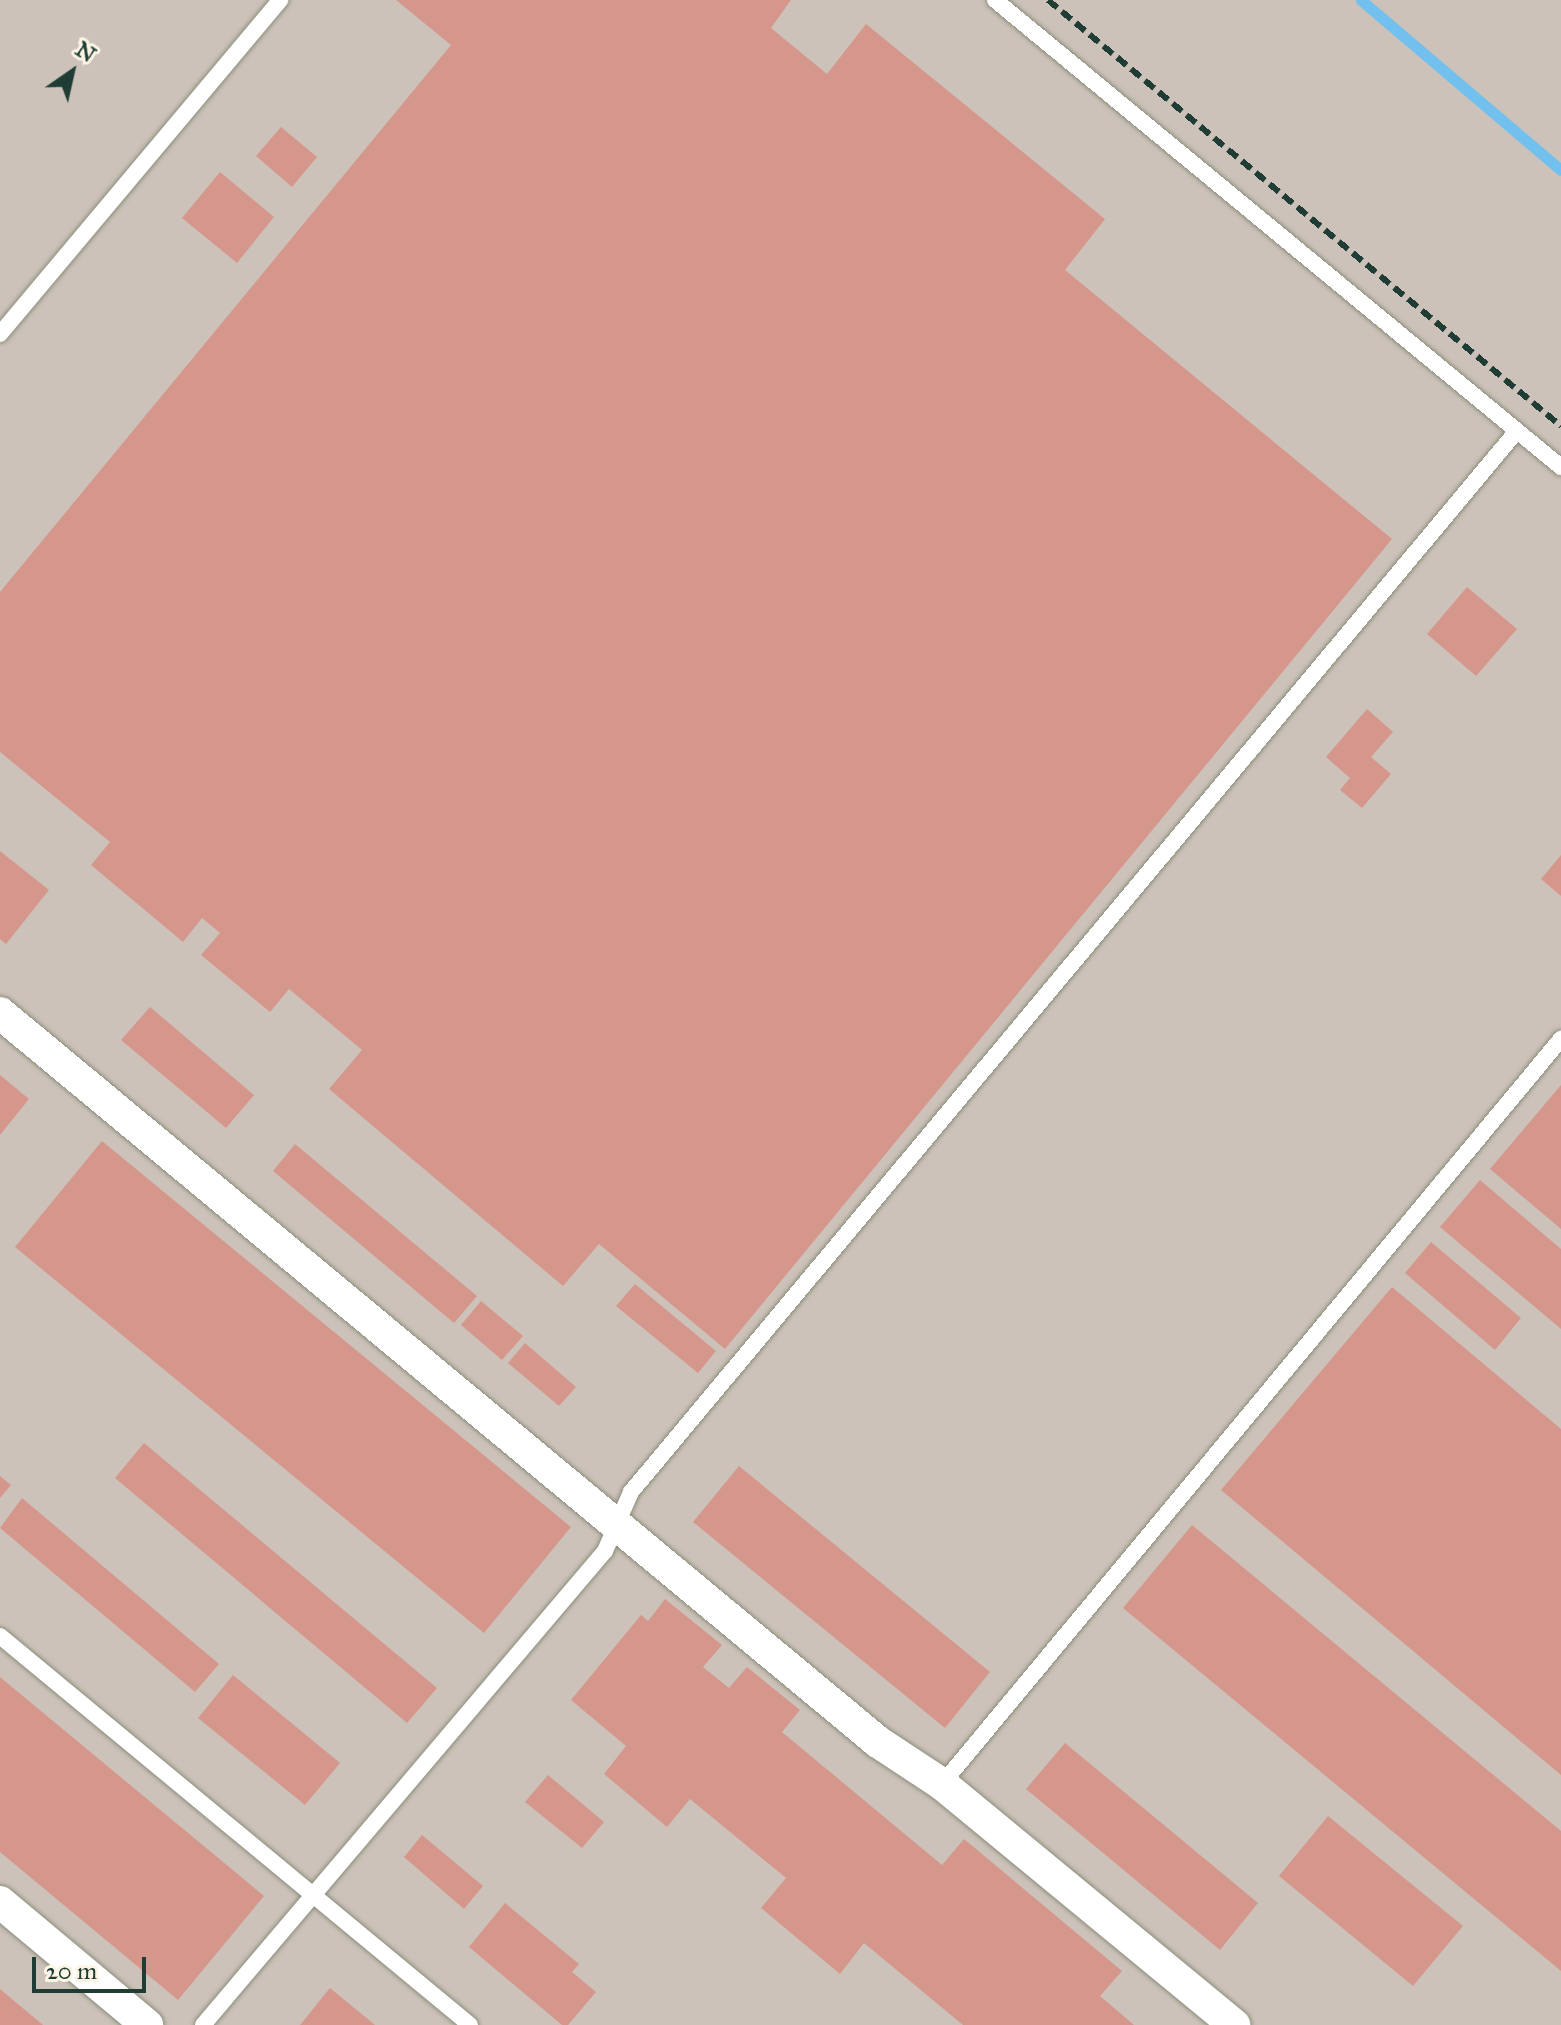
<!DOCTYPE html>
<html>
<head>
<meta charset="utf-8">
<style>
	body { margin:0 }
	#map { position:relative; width:1561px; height:2025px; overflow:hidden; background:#f6e0c5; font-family:"IM FELL Great Primer",serif }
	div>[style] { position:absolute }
	.industrial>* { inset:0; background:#cdc2b9 }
	.stream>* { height:11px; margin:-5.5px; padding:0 5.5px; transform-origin:5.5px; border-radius:5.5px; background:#72c0ed }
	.building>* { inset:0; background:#d5978b }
	.roads { filter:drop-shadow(0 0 2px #8a8e7c) drop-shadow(0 0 2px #8a8e7c) }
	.service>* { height:16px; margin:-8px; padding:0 8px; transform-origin:8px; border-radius:8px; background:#fff }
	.minor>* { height:32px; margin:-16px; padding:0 16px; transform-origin:16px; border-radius:16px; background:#fff }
	.rail>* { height:6px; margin-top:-3px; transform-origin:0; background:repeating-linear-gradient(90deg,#1f3d34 0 12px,transparent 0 18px) }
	span { translate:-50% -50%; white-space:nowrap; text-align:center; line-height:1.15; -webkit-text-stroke:6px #fcf5e5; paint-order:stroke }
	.north { position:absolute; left:32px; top:32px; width:80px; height:80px; -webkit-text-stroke:6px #fcf5e5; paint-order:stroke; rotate:34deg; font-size:22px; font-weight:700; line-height:32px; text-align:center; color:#1f3d34 }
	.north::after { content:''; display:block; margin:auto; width:28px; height:36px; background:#1f3d34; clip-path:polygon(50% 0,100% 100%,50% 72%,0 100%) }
	.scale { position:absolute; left:32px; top:1957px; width:114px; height:36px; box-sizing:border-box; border:4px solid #1f3d34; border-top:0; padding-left:10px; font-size:24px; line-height:28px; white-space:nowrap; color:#1f3d34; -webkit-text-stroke:6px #fcf5e5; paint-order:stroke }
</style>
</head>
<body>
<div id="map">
	<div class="industrial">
		<div style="clip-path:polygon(0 0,1561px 0,1561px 2025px,0 2025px)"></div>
	</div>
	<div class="stream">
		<div style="left:1361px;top:0;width:262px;rotate:40.4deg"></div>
	</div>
	<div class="building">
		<div style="clip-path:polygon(396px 0,791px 0,771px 28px,827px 74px,866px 24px,1105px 219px,1065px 270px,1392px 539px,725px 1349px,599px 1244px,563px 1286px,329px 1089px,362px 1050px,289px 989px,270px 1012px,201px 955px,220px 933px,202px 918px,183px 942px,91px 865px,110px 842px,0 752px,0 592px,451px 45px)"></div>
		<div style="clip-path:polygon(281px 127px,317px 157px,292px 187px,256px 156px)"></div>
		<div style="clip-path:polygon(220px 172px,274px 217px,237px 263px,182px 218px)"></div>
		<div style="clip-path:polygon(1467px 587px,1517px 629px,1476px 676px,1427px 634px)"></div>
		<div style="clip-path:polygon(1367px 709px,1393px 732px,1371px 757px,1391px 774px,1362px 808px,1340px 790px,1350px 778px,1326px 757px)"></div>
		<div style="clip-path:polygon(0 851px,49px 890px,6px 944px,0 939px)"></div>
		<div style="clip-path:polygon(1561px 855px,1561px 896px,1541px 879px)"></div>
		<div style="clip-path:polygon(150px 1007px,254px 1095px,226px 1128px,121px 1040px)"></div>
		<div style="clip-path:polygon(0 1075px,29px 1099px,0 1135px)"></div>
		<div style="clip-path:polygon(1561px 1085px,1561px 1229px,1490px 1169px)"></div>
		<div style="clip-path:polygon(102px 1141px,571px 1527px,484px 1633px,15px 1247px)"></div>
		<div style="clip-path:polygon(295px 1144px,477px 1296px,454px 1323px,273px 1171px)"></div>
		<div style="clip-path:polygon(1480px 1180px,1561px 1249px,1561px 1329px,1440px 1227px)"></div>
		<div style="clip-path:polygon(1431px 1242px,1521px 1318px,1495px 1350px,1405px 1273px)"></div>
		<div style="clip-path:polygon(635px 1284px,716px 1351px,698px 1373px,616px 1306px)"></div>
		<div style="clip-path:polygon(1392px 1287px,1561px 1429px,1561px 1775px,1221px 1490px)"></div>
		<div style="clip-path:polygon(481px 1301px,523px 1336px,502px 1360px,461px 1325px)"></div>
		<div style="clip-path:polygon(525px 1343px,576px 1387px,559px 1406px,508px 1363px)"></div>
		<div style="clip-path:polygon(144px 1443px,437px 1688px,407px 1723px,115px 1478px)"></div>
		<div style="clip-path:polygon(739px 1466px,990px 1672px,945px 1728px,693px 1522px)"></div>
		<div style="clip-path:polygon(0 1476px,11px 1485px,0 1498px)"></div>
		<div style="clip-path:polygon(22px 1498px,219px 1664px,195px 1692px,0 1528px)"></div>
		<div style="clip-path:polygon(1192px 1525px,1561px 1831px,1561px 1971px,1123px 1608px)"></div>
		<div style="clip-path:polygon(665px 1599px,722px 1645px,703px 1667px,729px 1688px,747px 1667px,800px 1710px,782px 1732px,942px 1865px,964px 1839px,1122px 1971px,1100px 1996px,1134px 2025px,963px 2025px,864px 1943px,840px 1974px,761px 1908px,786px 1878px,690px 1799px,667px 1827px,604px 1774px,626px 1746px,571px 1700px,641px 1615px,648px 1621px)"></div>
		<div style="clip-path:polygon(233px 1675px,340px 1763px,305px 1805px,198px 1718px)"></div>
		<div style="clip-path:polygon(0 1677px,264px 1896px,178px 2000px,0 1852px)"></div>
		<div style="clip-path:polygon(1065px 1743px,1258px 1903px,1220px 1950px,1026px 1789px)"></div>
		<div style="clip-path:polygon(548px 1775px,604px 1822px,582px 1848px,525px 1802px)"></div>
		<div style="clip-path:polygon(1328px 1816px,1463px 1926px,1413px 1986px,1279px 1876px)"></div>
		<div style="clip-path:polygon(422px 1835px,483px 1886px,464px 1909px,404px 1857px)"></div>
		<div style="clip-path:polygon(505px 1903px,579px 1964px,572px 1972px,596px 1992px,568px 2025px,562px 2025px,469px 1947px)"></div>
		<div style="clip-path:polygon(330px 1988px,375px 2025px,300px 2025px)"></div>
		<div style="clip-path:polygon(0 1989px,43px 2025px,0 2025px)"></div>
	</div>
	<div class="roads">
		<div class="service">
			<div style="left:995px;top:0;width:734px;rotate:39.53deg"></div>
			<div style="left:0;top:334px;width:436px;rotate:-50deg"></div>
			<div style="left:0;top:1636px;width:610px;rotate:39.61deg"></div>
			<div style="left:942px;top:1784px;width:969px;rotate:-50.28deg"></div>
			<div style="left:203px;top:2025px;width:622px;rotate:-49.7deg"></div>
			<div style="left:605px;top:1551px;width:64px;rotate:-66.2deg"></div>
			<div style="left:631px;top:1492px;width:1382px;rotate:-50.14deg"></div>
		</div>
		<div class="minor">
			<div style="left:0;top:1013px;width:1141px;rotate:39.7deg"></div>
			<div style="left:878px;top:1742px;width:77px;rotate:33.3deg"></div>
			<div style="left:942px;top:1784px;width:379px;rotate:39.5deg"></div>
			<div style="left:0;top:1902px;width:192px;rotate:39.9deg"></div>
		</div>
	</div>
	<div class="rail">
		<div style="left:1048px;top:0;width:667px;rotate:39.71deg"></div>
	</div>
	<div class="north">N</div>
	<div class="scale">20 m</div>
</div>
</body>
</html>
